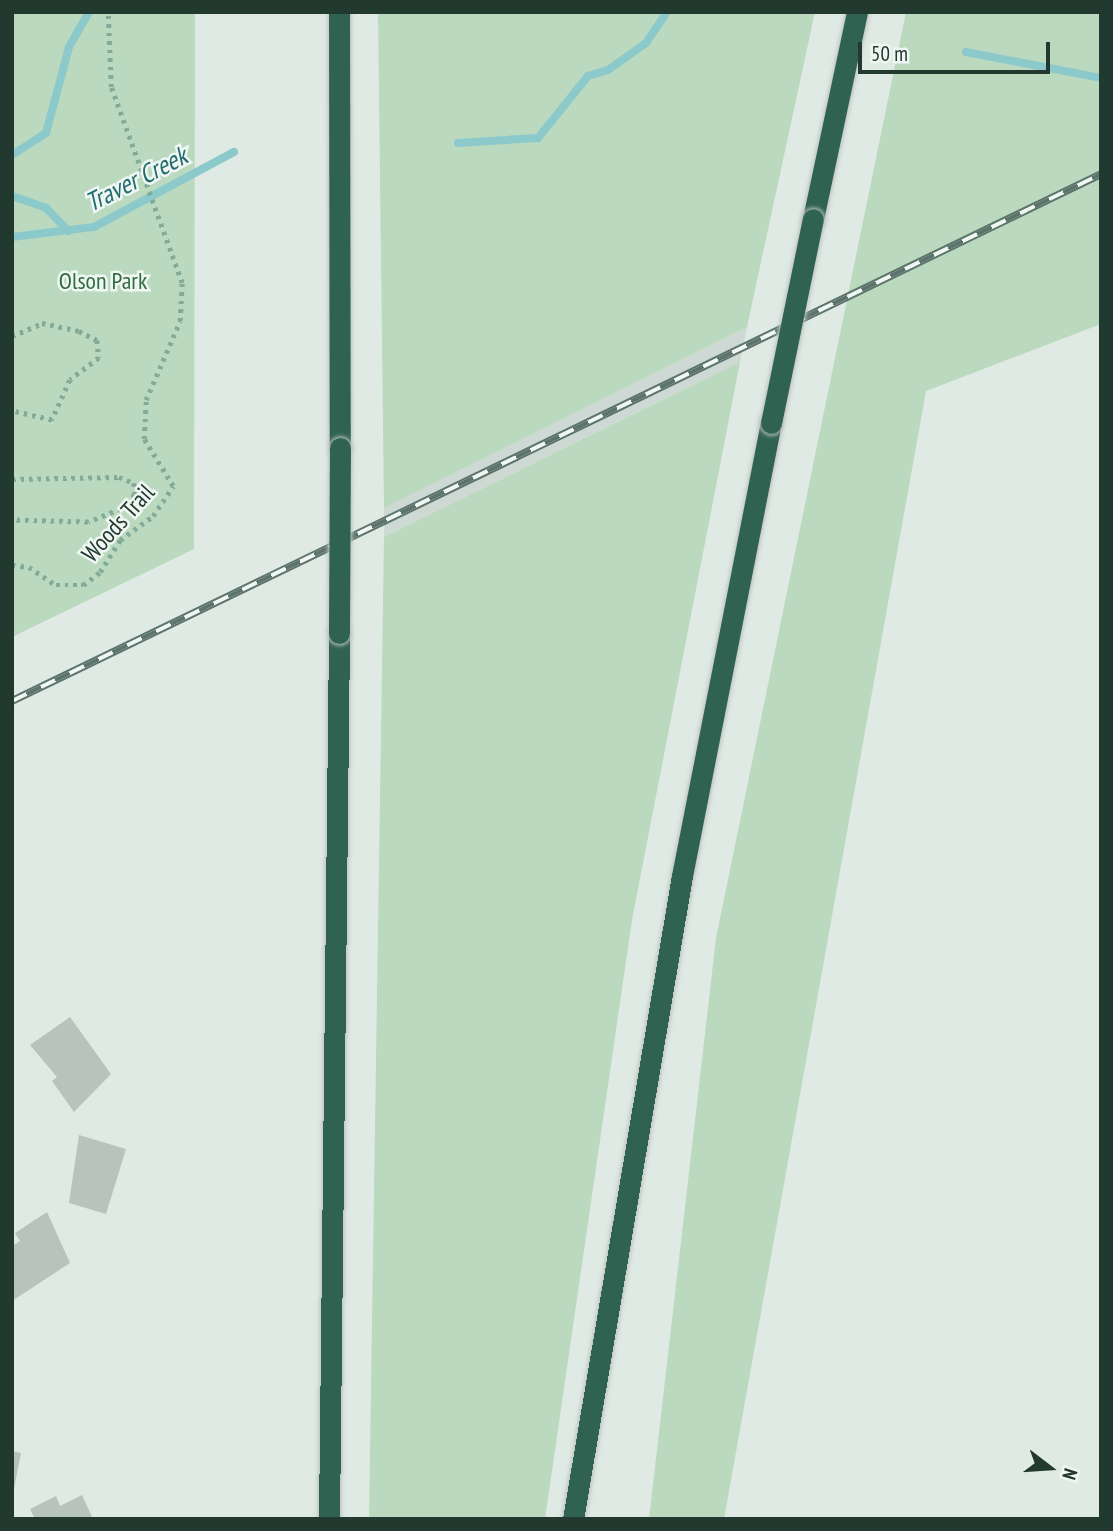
<!DOCTYPE html>
<html>
<head>
<meta charset="utf-8">
<style>
	body { margin:0 }
	#map { position:relative; width:1113px; height:1531px; overflow:hidden; background:#e0eae4; font-family:"PT Sans Narrow",sans-serif }
	div>[style] { position:absolute }
	.built>* { inset:0; background:#ced9d3 }
	.green>* { inset:0; background:#bad9bf }
	.stream>* { height:8px; margin:-4px; padding:0 4px; transform-origin:4px; border-radius:4px; background:#8cc9cb }
	.building>* { inset:0; background:#b6c4bd }
	.path>* { height:4.5px; margin-top:-2.25px; transform-origin:0; background:repeating-linear-gradient(90deg,#83ab9a 0 3.5px,transparent 0 8.5px) }
	.roads { filter:drop-shadow(0 0 2px #bdc4c1) drop-shadow(0 0 2px #bdc4c1) }
	.highway>* { height:21px; margin:-10.5px; padding:0 10.5px; transform-origin:10.5px; border-radius:10.5px; background:#306252 }
	.rail>* { height:8px; margin-top:-4px; transform-origin:0; background:repeating-linear-gradient(90deg,#f0f7f3 0 16px,#5c746b 0 32px); box-sizing:border-box; border-block:2px solid #5c746b }
	.bridges { filter:drop-shadow(0 0 2px #bdc4c1) drop-shadow(0 0 2px #bdc4c1) }
	.highway-bridge>* { height:21px; margin:-10.5px; padding:0 10.5px; transform-origin:10.5px; border-radius:10.5px; background:#306252 }
	span { translate:-50% -50%; white-space:nowrap; text-align:center; line-height:1.15; -webkit-text-stroke:5px #f0f7f3; paint-order:stroke }
	.park-label { font-size:24px; color:#306c40 }
	.street-label { font-size:24px; color:#223930 }
	.water-label { font-size:26px; color:#226c6f; font-style:italic }
	.frame { position:absolute; inset:0; border:14px solid #223930; pointer-events:none }
	.north { position:absolute; left:1015px; top:1433px; width:70px; height:70px; -webkit-text-stroke:5px #f0f7f3; paint-order:stroke; rotate:107deg; font-size:19px; font-weight:700; line-height:28px; text-align:center; color:#223930 }
	.north::after { content:''; display:block; margin:auto; width:24px; height:32px; background:#223930; clip-path:polygon(50% 0,100% 100%,50% 72%,0 100%) }
	.scale { position:absolute; left:858px; top:42px; width:192px; height:32px; box-sizing:border-box; border:4px solid #223930; border-top:0; padding-left:9px; font-size:21px; line-height:24px; white-space:nowrap; color:#223930; -webkit-text-stroke:5px #f0f7f3; paint-order:stroke }
</style>
</head>
<body>
<div id="map">
	<div class="built">
		<div style="clip-path:polygon(747px 327px,740px 362px,384px 537px,384px 508px)"></div>
	</div>
	<div class="green">
		<div style="clip-path:polygon(12px 12px,195px 12px,194px 549px,12px 637px)"></div>
		<div style="clip-path:polygon(378px 12px,815px 12px,747px 327px,384px 508px)"></div>
		<div style="clip-path:polygon(906px 12px,1101px 12px,1101px 324px,926px 391px,724px 1519px,649px 1519px,716px 938px)"></div>
		<div style="clip-path:polygon(740px 362px,632px 920px,545px 1519px,369px 1519px,384px 537px)"></div>
	</div>
	<div class="stream">
		<div style="left:966px;top:52px;width:137px;rotate:10.9deg"></div>
		<div style="left:458px;top:143px;width:80px;rotate:-3.6deg"></div>
		<div style="left:538px;top:138px;width:80px;rotate:-51.1deg"></div>
		<div style="left:588px;top:76px;width:21px;rotate:-17deg"></div>
		<div style="left:608px;top:70px;width:47px;rotate:-35.4deg"></div>
		<div style="left:646px;top:43px;width:37px;rotate:-56deg"></div>
		<div style="left:12px;top:155px;width:40px;rotate:-32.9deg"></div>
		<div style="left:46px;top:133px;width:89px;rotate:-75deg"></div>
		<div style="left:69px;top:47px;width:40px;rotate:-60.3deg"></div>
		<div style="left:12px;top:196px;width:36px;rotate:19deg"></div>
		<div style="left:46px;top:208px;width:32px;rotate:46deg"></div>
		<div style="left:12px;top:237px;width:83px;rotate:-7deg"></div>
		<div style="left:94px;top:227px;width:159px;rotate:-28.2deg"></div>
	</div>
	<div class="building">
		<div style="clip-path:polygon(70px 1017px,111px 1074px,74px 1112px,52px 1081px,57px 1077px,30px 1045px)"></div>
		<div style="clip-path:polygon(79px 1135px,126px 1149px,106px 1214px,69px 1203px)"></div>
		<div style="clip-path:polygon(47px 1212px,70px 1263px,12px 1301px,12px 1246px,20px 1241px,15px 1233px)"></div>
		<div style="clip-path:polygon(12px 1451px,21px 1453px,14px 1489px,12px 1489px)"></div>
		<div style="clip-path:polygon(82px 1495px,93px 1519px,35px 1519px,30px 1509px,56px 1496px,60px 1506px)"></div>
	</div>
	<div class="path">
		<div style="left:12px;top:336px;width:33px;rotate:-23deg"></div>
		<div style="left:42px;top:323px;width:38px;rotate:12deg"></div>
		<div style="left:79px;top:331px;width:20px;rotate:27deg"></div>
		<div style="left:97px;top:340px;width:18px;rotate:84deg"></div>
		<div style="left:99px;top:358px;width:36px;rotate:143deg"></div>
		<div style="left:70px;top:380px;width:44px;rotate:114.2deg"></div>
		<div style="left:52px;top:420px;width:41px;rotate:-167.3deg"></div>
		<div style="left:12px;top:479px;width:107px;rotate:-1.1deg"></div>
		<div style="left:119px;top:477px;width:16px;rotate:22deg"></div>
		<div style="left:134px;top:483px;width:12px;rotate:85deg"></div>
		<div style="left:135px;top:495px;width:20px;rotate:135deg"></div>
		<div style="left:121px;top:509px;width:35px;rotate:158deg"></div>
		<div style="left:88px;top:522px;width:76px;rotate:-178.5deg"></div>
		<div style="left:12px;top:565px;width:17px;rotate:7deg"></div>
		<div style="left:29px;top:567px;width:32px;rotate:34deg"></div>
		<div style="left:56px;top:585px;width:27px"></div>
		<div style="left:83px;top:585px;width:21px;rotate:-37deg"></div>
		<div style="left:100px;top:572px;width:38px;rotate:-58deg"></div>
		<div style="left:120px;top:540px;width:41px;rotate:-36deg"></div>
		<div style="left:153px;top:516px;width:36px;rotate:-56deg"></div>
		<div style="left:173px;top:486px;width:55px;rotate:-121.7deg"></div>
		<div style="left:144px;top:439px;width:39px;rotate:-87deg"></div>
		<div style="left:146px;top:400px;width:86px;rotate:-66.7deg"></div>
		<div style="left:180px;top:321px;width:38px;rotate:-87deg"></div>
		<div style="left:182px;top:283px;width:208px;rotate:-109.9deg"></div>
		<div style="left:111px;top:87px;width:75px;rotate:-92.3deg"></div>
	</div>
	<div class="roads">
		<div class="highway">
			<div style="left:339px;top:12px;width:436px;rotate:89.9deg"></div>
			<div style="left:813px;top:219px;width:212px;rotate:-78deg"></div>
			<div style="left:329px;top:1519px;width:886px;rotate:-89.35deg"></div>
			<div style="left:573px;top:1519px;width:652px;rotate:-80.38deg"></div>
			<div style="left:682px;top:876px;width:462px;rotate:-78.9deg"></div>
		</div>
	</div>
	<div class="rail">
		<div style="left:12px;top:701px;width:1210px;rotate:-25.82deg"></div>
	</div>
	<div class="bridges">
		<div class="highway-bridge">
			<div style="left:771px;top:423px;width:208px;rotate:-78.4deg"></div>
			<div style="left:339px;top:633px;width:185px;rotate:-89.7deg"></div>
		</div>
	</div>
	<div class="park-label">
		<span style="left:103px;top:281px">Olson Park</span>
	</div>
	<div class="street-label">
		<span style="left:118px;top:523px;rotate:-48deg">Woods Trail</span>
	</div>
	<div class="water-label">
		<span style="left:136px;top:179px;rotate:-27deg">Traver Creek</span>
	</div>
	<div class="frame"></div>
	<div class="north">N</div>
	<div class="scale">50 m</div>
</div>
</body>
</html>
